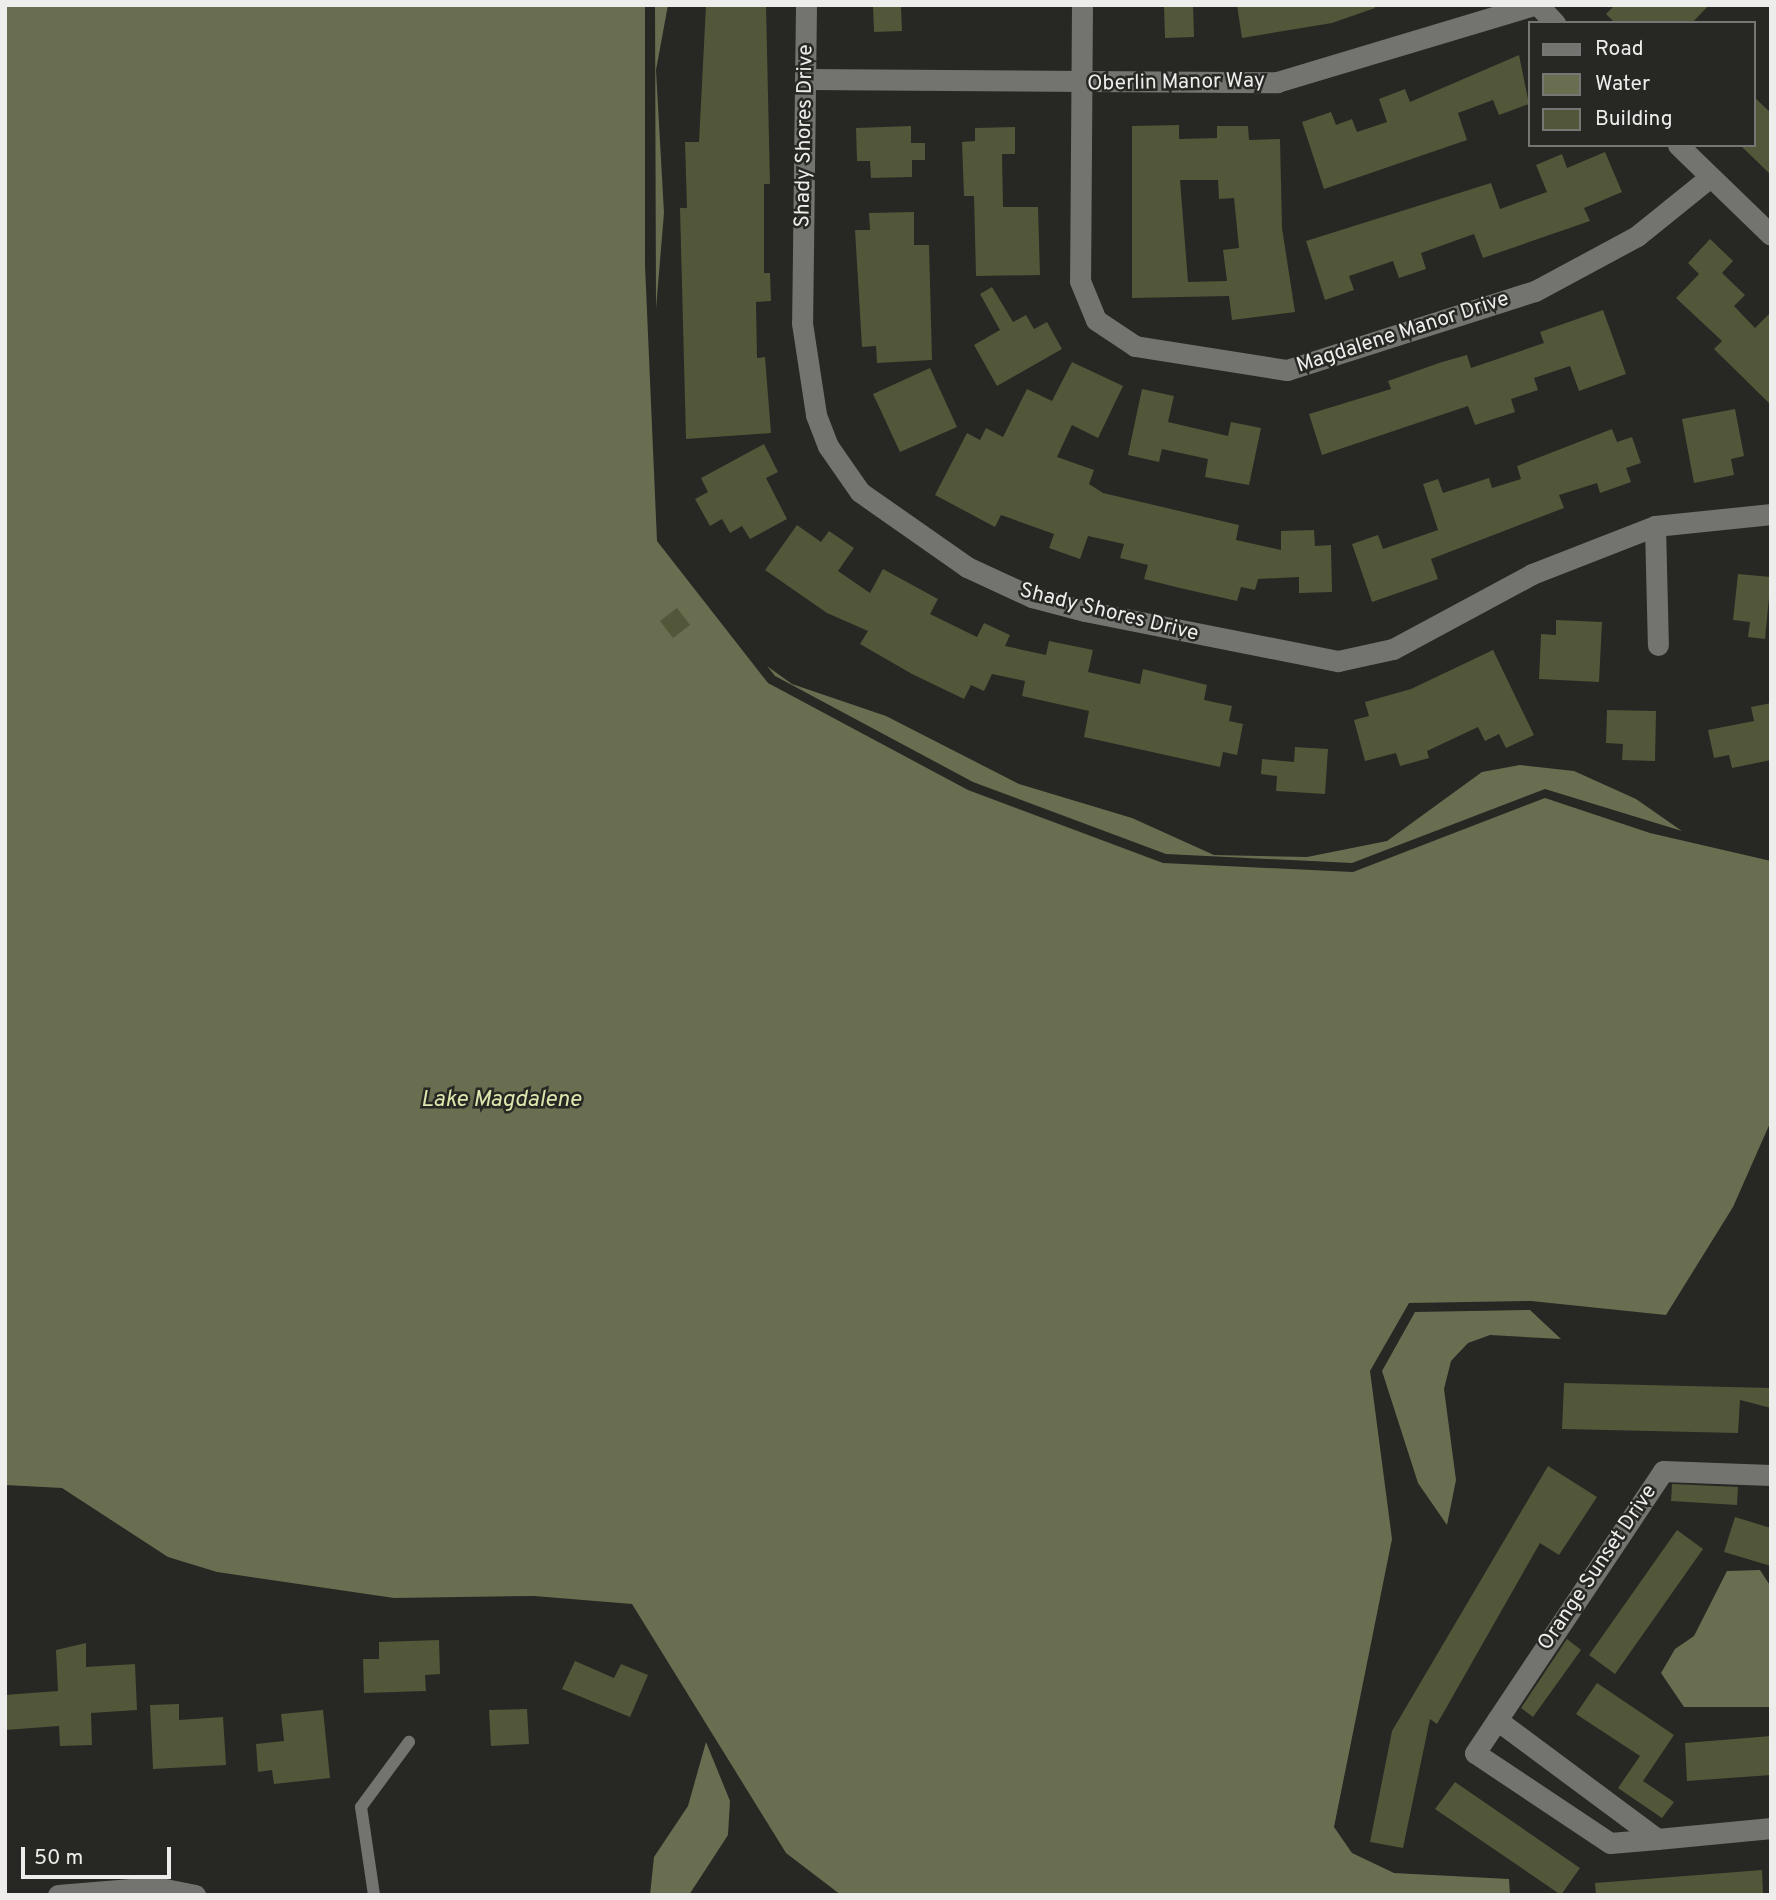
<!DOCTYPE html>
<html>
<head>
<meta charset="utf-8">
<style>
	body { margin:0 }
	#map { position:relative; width:1776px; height:1900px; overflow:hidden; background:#272724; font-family:Overpass,sans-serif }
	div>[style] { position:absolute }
	.water>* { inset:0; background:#686e4f }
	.building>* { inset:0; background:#515738 }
	.lane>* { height:12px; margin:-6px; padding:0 6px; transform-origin:6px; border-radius:6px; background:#737470 }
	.street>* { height:21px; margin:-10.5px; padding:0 10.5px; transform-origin:10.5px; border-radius:10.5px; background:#737470 }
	span { translate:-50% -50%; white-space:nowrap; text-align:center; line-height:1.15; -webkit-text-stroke:5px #272724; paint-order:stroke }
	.street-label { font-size:21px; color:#ededeb }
	.water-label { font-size:23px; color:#dbe7ad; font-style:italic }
	.frame { position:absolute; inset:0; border:7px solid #ededeb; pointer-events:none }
	.legend { position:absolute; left:1528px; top:21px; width:228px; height:126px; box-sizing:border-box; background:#272724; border:2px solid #767674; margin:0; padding:9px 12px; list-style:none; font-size:21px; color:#ededeb }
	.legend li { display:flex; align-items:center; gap:14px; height:35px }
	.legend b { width:35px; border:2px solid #767674 }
	.scale { position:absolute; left:21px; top:1847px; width:150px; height:32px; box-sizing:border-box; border:4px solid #ededeb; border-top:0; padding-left:9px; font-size:21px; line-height:24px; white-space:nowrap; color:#ededeb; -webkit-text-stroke:5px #272724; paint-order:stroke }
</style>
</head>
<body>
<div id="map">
	<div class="water">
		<div style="clip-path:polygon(5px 5px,645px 5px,645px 265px,657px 541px,768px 683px,968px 790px,1163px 863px,1353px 872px,1545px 798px,1650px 833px,1771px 861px,1771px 1121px,1733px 1207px,1666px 1315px,1531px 1301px,1409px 1303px,1370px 1371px,1392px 1539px,1334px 1827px,1352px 1853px,1394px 1873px,1509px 1879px,1510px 1895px,841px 1895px,786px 1853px,632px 1604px,534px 1596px,394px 1598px,217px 1572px,168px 1557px,62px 1488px,5px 1485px)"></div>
		<div style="clip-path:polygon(655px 5px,668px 5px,656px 70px,664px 213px,656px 309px)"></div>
		<div style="clip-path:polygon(767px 666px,792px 684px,886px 716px,1019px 784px,1132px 818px,1214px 855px,1307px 857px,1387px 841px,1482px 772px,1520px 765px,1574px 771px,1636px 799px,1682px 831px,1545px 789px,1352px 863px,1166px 854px,973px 782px,775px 676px)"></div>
		<div style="clip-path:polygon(1530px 1310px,1561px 1339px,1490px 1335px,1468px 1343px,1451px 1361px,1444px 1389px,1456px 1480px,1447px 1525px,1418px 1483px,1382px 1371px,1415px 1312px)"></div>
		<div style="clip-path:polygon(1760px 1570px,1771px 1587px,1771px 1707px,1684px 1707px,1661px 1673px,1675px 1649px,1694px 1636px,1727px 1571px)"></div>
		<div style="clip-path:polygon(706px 1742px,730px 1801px,728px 1835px,689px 1895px,650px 1895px,654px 1857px,688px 1806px)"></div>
	</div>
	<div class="building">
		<div style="clip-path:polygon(706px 5px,766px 5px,770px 184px,764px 184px,764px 273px,770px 273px,771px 301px,756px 302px,757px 358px,765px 357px,771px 433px,686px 439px,680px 208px,687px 208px,685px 142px,699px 142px)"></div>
		<div style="clip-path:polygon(873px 5px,901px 5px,902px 31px,874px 32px)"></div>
		<div style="clip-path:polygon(1164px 5px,1193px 5px,1194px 37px,1165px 38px)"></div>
		<div style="clip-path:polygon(1237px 5px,1374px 5px,1375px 8px,1332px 23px,1242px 38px)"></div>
		<div style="clip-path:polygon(1615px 5px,1709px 5px,1692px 23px,1615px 23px,1606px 14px)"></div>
		<div style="clip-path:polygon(1519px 55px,1529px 104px,1499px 115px,1493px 100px,1458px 113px,1467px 140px,1324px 189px,1302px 122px,1331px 112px,1336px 125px,1352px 119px,1357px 132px,1387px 122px,1379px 99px,1405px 89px,1410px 102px)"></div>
		<div style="clip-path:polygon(1753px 96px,1771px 113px,1771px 175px,1740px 145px,1753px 145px)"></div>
		<div style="clip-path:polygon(evenodd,1179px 125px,1179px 139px,1217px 138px,1217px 126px,1248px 126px,1249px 140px,1280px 139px,1282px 228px,1295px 312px,1232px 320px,1229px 296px,1132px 298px,1132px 126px,1179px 125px,1180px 180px,1218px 180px,1219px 199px,1234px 198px,1239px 248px,1223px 250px,1227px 281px,1188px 282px,1180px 180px)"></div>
		<div style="clip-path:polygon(911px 126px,911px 143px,925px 143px,925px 160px,912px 160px,912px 177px,871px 178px,870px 161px,857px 161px,856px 128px)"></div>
		<div style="clip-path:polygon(1015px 127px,1015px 154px,1002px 154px,1003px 207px,1038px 207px,1040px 275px,976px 276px,974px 196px,964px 196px,962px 142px,975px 141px,975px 128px)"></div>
		<div style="clip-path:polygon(1605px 152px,1622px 192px,1584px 208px,1590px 221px,1483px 258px,1474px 234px,1421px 253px,1426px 269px,1399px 278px,1393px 261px,1349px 276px,1354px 290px,1325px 300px,1306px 241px,1491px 183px,1500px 209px,1547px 192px,1536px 165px,1562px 154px,1567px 168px)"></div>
		<div style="clip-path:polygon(914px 212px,914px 245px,929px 245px,932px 360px,877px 363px,876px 346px,862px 347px,855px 230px,870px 230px,869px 213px)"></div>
		<div style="clip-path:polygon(1710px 239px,1733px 261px,1722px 273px,1745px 295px,1734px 306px,1755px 328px,1771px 312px,1771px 405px,1714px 349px,1722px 341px,1676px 298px,1699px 274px,1688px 263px)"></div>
		<div style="clip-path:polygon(992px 287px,1013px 322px,1026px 315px,1034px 329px,1047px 322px,1062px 349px,997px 386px,974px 345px,1000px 330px,980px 294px)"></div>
		<div style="clip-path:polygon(1603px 310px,1626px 374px,1579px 391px,1570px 366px,1534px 378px,1538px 390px,1511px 399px,1515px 412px,1475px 425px,1468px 406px,1322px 455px,1309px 414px,1391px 389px,1388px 381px,1442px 362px,1467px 355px,1471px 368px,1544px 343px,1540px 332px)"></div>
		<div style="clip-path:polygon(1072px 362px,1123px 386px,1098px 438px,1072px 425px,1057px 457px,1094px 470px,1089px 484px,1103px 493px,1239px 525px,1236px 540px,1281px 550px,1281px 531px,1314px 530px,1315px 546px,1331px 545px,1332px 592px,1299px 593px,1299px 577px,1258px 579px,1255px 590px,1241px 587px,1237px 601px,1180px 588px,1144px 579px,1148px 565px,1120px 558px,1124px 544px,1088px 536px,1080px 559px,1049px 548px,1054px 534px,1001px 515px,995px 527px,935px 495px,967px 433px,980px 440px,986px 428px,1003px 437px,1027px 389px,1052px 401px)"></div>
		<div style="clip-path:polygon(930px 368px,957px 427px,900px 452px,873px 394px)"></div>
		<div style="clip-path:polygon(1142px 389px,1174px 396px,1168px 422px,1228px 436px,1231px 422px,1261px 428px,1249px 485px,1205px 477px,1208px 459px,1162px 449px,1159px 462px,1128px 455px)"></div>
		<div style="clip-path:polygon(1735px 409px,1744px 456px,1731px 459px,1734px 475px,1694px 483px,1682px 419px)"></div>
		<div style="clip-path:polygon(1612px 429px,1617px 442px,1632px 437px,1641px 463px,1626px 468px,1631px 482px,1600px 493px,1597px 483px,1559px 495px,1564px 508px,1431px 559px,1438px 579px,1372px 602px,1352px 544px,1378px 535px,1383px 549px,1438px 530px,1423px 484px,1438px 479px,1443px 493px,1489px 478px,1492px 488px,1521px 479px,1517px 466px)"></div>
		<div style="clip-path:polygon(764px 444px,778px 472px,766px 478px,787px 519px,750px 539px,742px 526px,730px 533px,722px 519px,710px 526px,695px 499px,708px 492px,701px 478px)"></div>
		<div style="clip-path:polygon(797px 525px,821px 542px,829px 531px,854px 548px,838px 571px,870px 593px,883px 569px,938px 599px,930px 614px,977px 637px,984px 623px,1010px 635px,1005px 646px,1046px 655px,1049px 641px,1093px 650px,1088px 672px,1140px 684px,1143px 669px,1207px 685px,1204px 700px,1232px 706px,1229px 721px,1243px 724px,1237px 755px,1223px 752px,1220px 767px,1084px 737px,1089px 711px,1022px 696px,1025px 681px,992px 674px,984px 691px,971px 685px,964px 699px,912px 674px,860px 644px,868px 631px,827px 613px,765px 570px)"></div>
		<div style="clip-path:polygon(1738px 574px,1771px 577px,1765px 639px,1748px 637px,1750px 622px,1733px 620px)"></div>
		<div style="clip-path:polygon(677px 608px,690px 625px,673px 638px,660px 621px)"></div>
		<div style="clip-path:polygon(1556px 620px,1602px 622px,1599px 682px,1539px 679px,1541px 634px,1556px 635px)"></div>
		<div style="clip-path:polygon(1493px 650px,1534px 735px,1506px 748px,1499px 734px,1485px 741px,1478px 727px,1427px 751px,1429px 758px,1400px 766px,1396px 753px,1365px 761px,1354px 720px,1369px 716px,1365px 702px,1411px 689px)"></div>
		<div style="clip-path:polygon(1771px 703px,1771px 760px,1732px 768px,1729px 755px,1714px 758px,1708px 730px,1754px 721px,1751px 707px)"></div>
		<div style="clip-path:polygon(1607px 710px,1656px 711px,1655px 761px,1622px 760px,1623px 744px,1606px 743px)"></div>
		<div style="clip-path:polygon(1295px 747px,1328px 749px,1325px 794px,1276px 791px,1277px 776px,1261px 774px,1262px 759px,1294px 762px)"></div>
		<div style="clip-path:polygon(1564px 1383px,1771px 1388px,1771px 1408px,1740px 1400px,1738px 1433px,1562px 1429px)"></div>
		<div style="clip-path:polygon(1548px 1466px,1597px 1497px,1559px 1555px,1540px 1543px,1437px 1724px,1430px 1719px,1403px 1848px,1370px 1842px,1392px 1731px)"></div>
		<div style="clip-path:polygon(1672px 1484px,1738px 1487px,1737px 1505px,1671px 1501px)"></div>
		<div style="clip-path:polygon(1735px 1517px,1771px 1528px,1771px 1566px,1724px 1552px)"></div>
		<div style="clip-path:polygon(1677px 1530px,1703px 1549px,1615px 1674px,1589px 1655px)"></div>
		<div style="clip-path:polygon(1567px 1639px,1581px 1650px,1533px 1717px,1521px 1708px)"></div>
		<div style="clip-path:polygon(439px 1640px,440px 1674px,425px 1675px,426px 1691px,364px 1693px,363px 1659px,379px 1659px,379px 1642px)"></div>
		<div style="clip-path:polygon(86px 1643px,86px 1667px,135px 1664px,137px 1710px,91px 1713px,92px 1745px,60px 1746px,59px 1726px,5px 1730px,5px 1695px,58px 1691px,56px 1650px)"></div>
		<div style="clip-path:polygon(575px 1661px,614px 1678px,621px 1664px,648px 1675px,630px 1717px,562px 1689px)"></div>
		<div style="clip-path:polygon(1597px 1683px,1674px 1735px,1643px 1781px,1674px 1802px,1662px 1818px,1618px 1788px,1640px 1756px,1576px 1714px)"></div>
		<div style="clip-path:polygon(179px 1704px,179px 1720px,223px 1717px,226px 1765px,153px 1769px,150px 1705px)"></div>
		<div style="clip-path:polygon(527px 1709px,529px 1744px,491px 1746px,489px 1710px)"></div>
		<div style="clip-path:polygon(323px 1710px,330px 1778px,274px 1784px,272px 1770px,258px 1772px,256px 1744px,284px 1741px,281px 1714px)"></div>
		<div style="clip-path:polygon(1771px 1736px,1771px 1775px,1687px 1781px,1685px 1743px)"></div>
		<div style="clip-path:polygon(1455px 1782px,1580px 1868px,1561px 1895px,1435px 1809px)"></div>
		<div style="clip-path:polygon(1762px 1870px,1763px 1895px,1596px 1895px,1595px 1883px)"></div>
	</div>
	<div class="lane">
		<div style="left:374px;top:1895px;width:89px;rotate:-98.4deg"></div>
		<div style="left:361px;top:1807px;width:81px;rotate:-53.6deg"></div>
	</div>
	<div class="street">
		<div style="left:806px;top:5px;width:318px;rotate:90.7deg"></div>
		<div style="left:802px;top:323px;width:93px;rotate:81.3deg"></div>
		<div style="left:816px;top:415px;width:33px;rotate:69deg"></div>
		<div style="left:828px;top:446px;width:56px;rotate:55.2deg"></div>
		<div style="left:860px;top:492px;width:131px;rotate:35deg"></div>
		<div style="left:967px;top:567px;width:72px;rotate:24.8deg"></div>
		<div style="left:1032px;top:597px;width:55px;rotate:14.8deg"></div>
		<div style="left:1085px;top:611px;width:258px;rotate:11.2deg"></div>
		<div style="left:1338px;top:661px;width:56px;rotate:-12.3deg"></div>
		<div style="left:1393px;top:649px;width:158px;rotate:-28.3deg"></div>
		<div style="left:1532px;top:574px;width:132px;rotate:-21.3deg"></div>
		<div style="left:1655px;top:526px;width:117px;rotate:-5.9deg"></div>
		<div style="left:1082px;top:5px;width:276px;rotate:90.4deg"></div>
		<div style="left:1080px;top:281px;width:42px;rotate:67.7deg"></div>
		<div style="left:1096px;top:320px;width:47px;rotate:33.7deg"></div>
		<div style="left:1135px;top:346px;width:154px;rotate:9deg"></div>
		<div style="left:1287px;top:370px;width:260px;rotate:-17.7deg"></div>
		<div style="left:1535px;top:291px;width:116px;rotate:-28.3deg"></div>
		<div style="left:1637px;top:236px;width:94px;rotate:-38.9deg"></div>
		<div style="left:1538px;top:5px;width:25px;rotate:47deg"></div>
		<div style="left:807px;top:79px;width:470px;rotate:0.4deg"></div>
		<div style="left:1277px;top:82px;width:267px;rotate:-16.7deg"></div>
		<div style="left:1678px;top:145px;width:129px;rotate:44.1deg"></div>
		<div style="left:1655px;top:526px;width:119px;rotate:88.6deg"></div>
		<div style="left:1497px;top:1720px;width:199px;rotate:36.6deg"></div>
		<div style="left:1657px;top:1839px;width:47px;rotate:175.1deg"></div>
		<div style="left:1610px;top:1843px;width:162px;rotate:-146.3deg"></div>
		<div style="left:1475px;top:1753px;width:339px;rotate:-56.3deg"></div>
		<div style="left:1663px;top:1471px;width:108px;rotate:2.1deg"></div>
		<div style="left:1657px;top:1839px;width:115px;rotate:-5.5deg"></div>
		<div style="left:58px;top:1895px;width:97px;rotate:-4.7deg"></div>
		<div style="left:155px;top:1887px;width:41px;rotate:11.3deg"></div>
	</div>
	<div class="street-label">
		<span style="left:1176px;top:83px;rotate:-1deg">Oberlin Manor Way</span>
		<span style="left:805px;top:136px;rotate:-89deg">Shady Shores Drive</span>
		<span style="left:1403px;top:333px;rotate:-18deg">Magdalene Manor Drive</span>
		<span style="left:1109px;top:613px;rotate:14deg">Shady Shores Drive</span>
		<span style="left:1598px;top:1568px;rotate:-56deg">Orange Sunset Drive</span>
	</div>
	<div class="water-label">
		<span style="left:501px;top:1101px">Lake Magdalene</span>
	</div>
	<div class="frame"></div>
	<ul class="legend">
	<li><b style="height:9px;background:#737470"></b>Road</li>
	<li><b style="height:19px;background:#686e4f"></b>Water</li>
	<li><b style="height:19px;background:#515738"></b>Building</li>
	</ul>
	<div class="scale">50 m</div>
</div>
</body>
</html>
